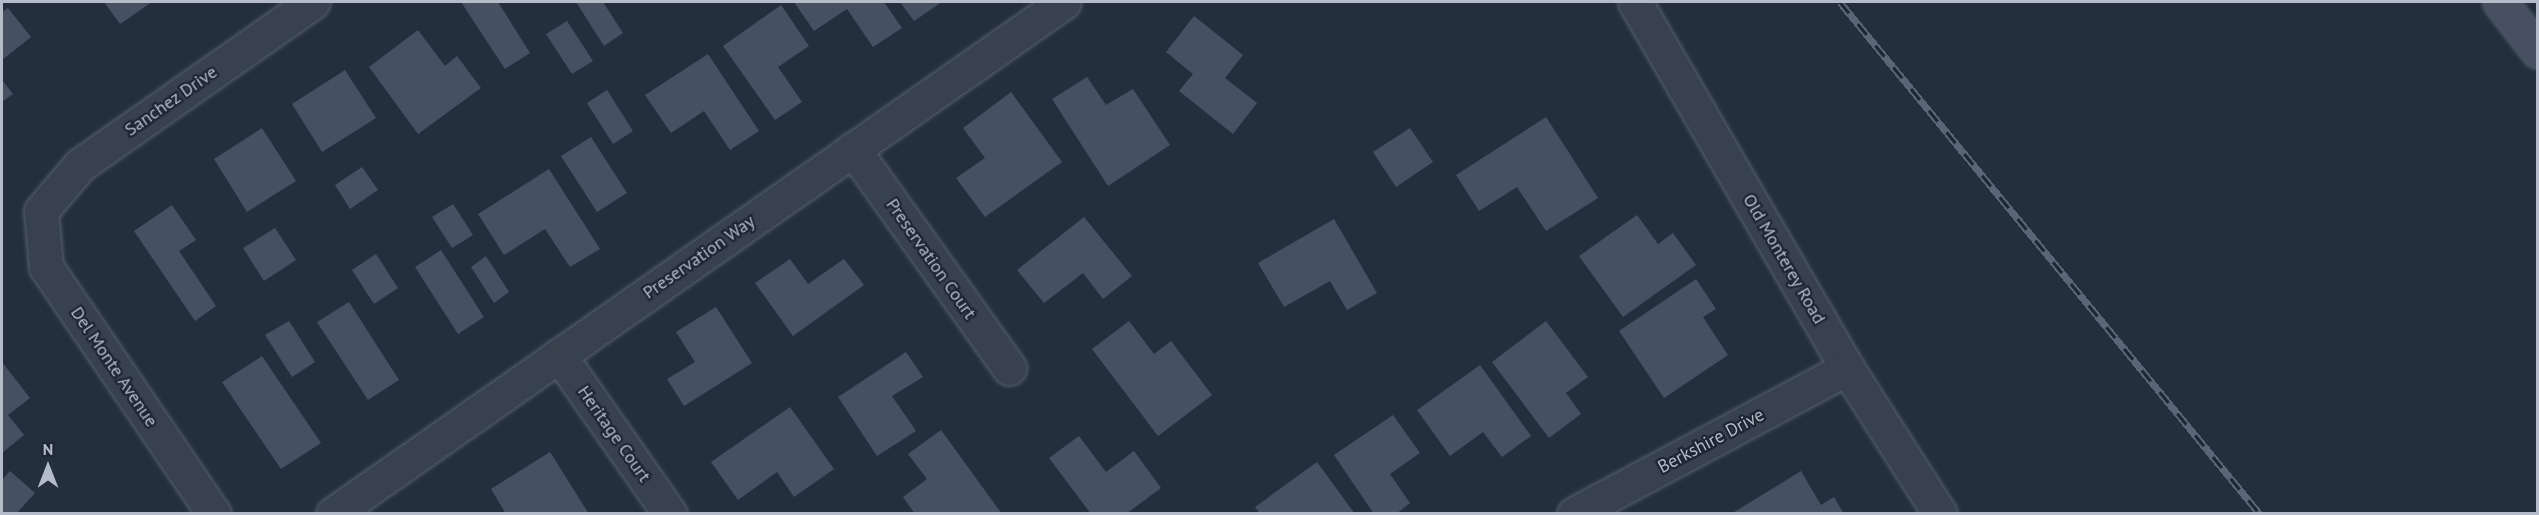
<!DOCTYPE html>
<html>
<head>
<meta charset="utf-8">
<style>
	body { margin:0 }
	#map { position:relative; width:2539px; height:515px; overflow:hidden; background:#242f3e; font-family:"PT Sans",sans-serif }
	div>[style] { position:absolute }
	.building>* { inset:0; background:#455162 }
	.roads { filter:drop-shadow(0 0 2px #565f6c) drop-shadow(0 0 2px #565f6c) }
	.minor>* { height:33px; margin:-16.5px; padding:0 16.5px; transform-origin:16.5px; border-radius:16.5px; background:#38414e }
	.secondary>* { height:33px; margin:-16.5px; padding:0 16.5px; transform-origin:16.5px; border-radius:16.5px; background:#465061 }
	.rail>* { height:7px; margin-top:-3.5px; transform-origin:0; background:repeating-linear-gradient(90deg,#1d2633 0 14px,#5a6575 0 28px); box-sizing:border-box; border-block:2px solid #5a6575 }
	span { translate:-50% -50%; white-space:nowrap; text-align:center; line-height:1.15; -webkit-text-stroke:4.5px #1d2633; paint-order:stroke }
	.street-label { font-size:18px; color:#b4bcc9 }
	.frame { position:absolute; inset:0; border:3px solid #b4bcc9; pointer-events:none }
	.north { position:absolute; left:18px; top:437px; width:60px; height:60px; -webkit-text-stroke:4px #1d2633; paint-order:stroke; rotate:0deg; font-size:16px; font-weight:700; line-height:24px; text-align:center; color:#b4bcc9 }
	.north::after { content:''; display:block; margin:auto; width:21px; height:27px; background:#b4bcc9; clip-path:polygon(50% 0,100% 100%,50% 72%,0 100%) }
</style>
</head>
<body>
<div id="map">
	<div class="building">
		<div style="clip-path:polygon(104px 2px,152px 2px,120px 24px)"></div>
		<div style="clip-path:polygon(461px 2px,498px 2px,530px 53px,505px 69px)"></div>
		<div style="clip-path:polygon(576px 2px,603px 2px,623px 33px,604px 46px)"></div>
		<div style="clip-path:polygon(794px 2px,884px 2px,902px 28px,873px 47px,847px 9px,814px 31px)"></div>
		<div style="clip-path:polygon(900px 2px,942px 2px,914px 21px)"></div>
		<div style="clip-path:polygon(781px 5px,809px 46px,778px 67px,802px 102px,775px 120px,723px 46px)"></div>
		<div style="clip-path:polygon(8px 8px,31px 37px,2px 60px,2px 12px)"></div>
		<div style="clip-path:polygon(1194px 16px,1243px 55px,1225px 78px,1257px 103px,1233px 134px,1179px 91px,1193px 74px,1166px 52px)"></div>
		<div style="clip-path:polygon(567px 21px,593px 61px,572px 74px,546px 34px)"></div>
		<div style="clip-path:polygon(418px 30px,445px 66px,457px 56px,481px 88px,418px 134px,369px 67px)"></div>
		<div style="clip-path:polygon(708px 54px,759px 131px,730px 150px,704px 111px,671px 133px,645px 95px)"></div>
		<div style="clip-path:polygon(345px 70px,376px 118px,322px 152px,292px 104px)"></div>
		<div style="clip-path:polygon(1087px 77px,1106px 105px,1133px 89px,1170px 145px,1108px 186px,1052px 99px)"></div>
		<div style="clip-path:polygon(2px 80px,13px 94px,2px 102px)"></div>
		<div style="clip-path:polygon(607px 90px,633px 131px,613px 144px,587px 103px)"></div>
		<div style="clip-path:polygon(1011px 92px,1062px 162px,985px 217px,956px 178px,985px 158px,963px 128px)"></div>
		<div style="clip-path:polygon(1546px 117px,1598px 198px,1546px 231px,1517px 187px,1479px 211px,1456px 175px)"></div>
		<div style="clip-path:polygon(262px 128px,296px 181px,247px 212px,214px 159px)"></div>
		<div style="clip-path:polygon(1410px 128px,1433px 162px,1396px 187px,1373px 152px)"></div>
		<div style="clip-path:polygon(591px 137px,627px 193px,597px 212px,561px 156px)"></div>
		<div style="clip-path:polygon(362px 167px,378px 190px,350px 209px,335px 185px)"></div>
		<div style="clip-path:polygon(549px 169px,600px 249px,570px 267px,545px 229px,504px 255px,478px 214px)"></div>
		<div style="clip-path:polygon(453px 204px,473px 235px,452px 248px,432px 217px)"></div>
		<div style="clip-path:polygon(172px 205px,196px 240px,179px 251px,216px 306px,195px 321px,134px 231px)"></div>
		<div style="clip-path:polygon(1637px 215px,1658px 244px,1673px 233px,1696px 265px,1623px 317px,1579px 256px)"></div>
		<div style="clip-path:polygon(1084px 217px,1132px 276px,1103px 299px,1083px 273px,1044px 303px,1017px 270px)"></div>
		<div style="clip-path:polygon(1334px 219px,1377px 293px,1347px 310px,1330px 281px,1284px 307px,1258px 263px)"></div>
		<div style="clip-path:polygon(275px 228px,296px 260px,264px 281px,243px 248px)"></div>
		<div style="clip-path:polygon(441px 250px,484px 317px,458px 334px,415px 267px)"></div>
		<div style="clip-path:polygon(376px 254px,398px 288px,374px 304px,352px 270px)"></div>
		<div style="clip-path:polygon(486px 256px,509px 292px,494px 303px,471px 267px)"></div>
		<div style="clip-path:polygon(790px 259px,808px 284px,844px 259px,864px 285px,793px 336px,755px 283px)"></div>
		<div style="clip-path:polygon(1696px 279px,1716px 309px,1703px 317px,1728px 355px,1664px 398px,1619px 331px)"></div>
		<div style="clip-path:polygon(349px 302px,399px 380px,368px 400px,317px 322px)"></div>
		<div style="clip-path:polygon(716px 307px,752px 363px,684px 406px,667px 379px,695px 362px,676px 332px)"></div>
		<div style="clip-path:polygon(289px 321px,315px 362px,292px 377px,265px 335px)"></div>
		<div style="clip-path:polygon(1129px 321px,1154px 354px,1171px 341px,1212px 395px,1158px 436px,1092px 349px)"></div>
		<div style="clip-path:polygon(1546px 321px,1588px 377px,1566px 393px,1581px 414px,1549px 438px,1492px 362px)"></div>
		<div style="clip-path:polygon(906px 352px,923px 377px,892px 396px,916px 431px,877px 456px,838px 397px)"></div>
		<div style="clip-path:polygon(262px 356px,321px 443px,281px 469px,222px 382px)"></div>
		<div style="clip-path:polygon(2px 362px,30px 398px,8px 415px,24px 435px,2px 453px)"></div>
		<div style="clip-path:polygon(1480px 365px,1531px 436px,1502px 457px,1483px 432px,1450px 456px,1417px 410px)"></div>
		<div style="clip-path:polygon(790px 407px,834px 469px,794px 497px,777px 472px,738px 500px,711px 462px)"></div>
		<div style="clip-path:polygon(1393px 415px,1420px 453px,1390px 474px,1410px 503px,1396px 514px,1374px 514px,1334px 455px)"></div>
		<div style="clip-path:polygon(941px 430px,1002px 514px,915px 514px,903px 497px,927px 479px,908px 454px)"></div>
		<div style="clip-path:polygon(1079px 436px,1106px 472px,1134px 451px,1161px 488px,1126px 514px,1091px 514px,1049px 458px)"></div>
		<div style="clip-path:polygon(550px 452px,589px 514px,506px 514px,491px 489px)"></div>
		<div style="clip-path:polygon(1317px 462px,1355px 514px,1260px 514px,1255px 507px)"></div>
		<div style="clip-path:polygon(10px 471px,35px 493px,16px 514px,2px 514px,2px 480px)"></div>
		<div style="clip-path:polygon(1801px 471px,1821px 505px,1834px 497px,1844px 514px,1731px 514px)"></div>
	</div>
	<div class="roads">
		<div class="minor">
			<div style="left:1635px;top:2px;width:423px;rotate:59.9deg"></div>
			<div style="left:1847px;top:368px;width:173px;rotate:57.5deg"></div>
			<div style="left:853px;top:149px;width:269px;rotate:54.5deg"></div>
			<div style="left:559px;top:355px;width:194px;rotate:55.1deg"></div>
			<div style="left:214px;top:514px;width:299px;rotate:-124.2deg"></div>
			<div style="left:46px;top:267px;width:56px;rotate:-95.1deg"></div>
			<div style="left:41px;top:211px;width:60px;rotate:-49.7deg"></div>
			<div style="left:80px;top:165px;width:284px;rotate:-35deg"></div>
			<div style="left:333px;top:514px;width:892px;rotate:-35.01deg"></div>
			<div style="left:1574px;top:514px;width:310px;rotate:-28.1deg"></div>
		</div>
		<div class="secondary">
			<div style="left:2500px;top:2px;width:62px;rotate:52.2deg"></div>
		</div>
	</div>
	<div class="rail">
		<div style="left:1840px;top:2px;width:662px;rotate:50.64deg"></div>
	</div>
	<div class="street-label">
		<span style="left:171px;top:101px;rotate:-35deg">Sanchez Drive</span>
		<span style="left:699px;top:257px;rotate:-35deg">Preservation Way</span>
		<span style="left:931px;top:259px;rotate:55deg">Preservation Court</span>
		<span style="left:1784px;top:259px;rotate:60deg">Old Monterey Road</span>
		<span style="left:114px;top:367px;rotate:56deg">Del Monte Avenue</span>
		<span style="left:614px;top:434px;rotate:55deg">Heritage Court</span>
		<span style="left:1711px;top:441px;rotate:-28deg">Berkshire Drive</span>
	</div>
	<div class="frame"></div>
	<div class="north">N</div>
</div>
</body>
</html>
